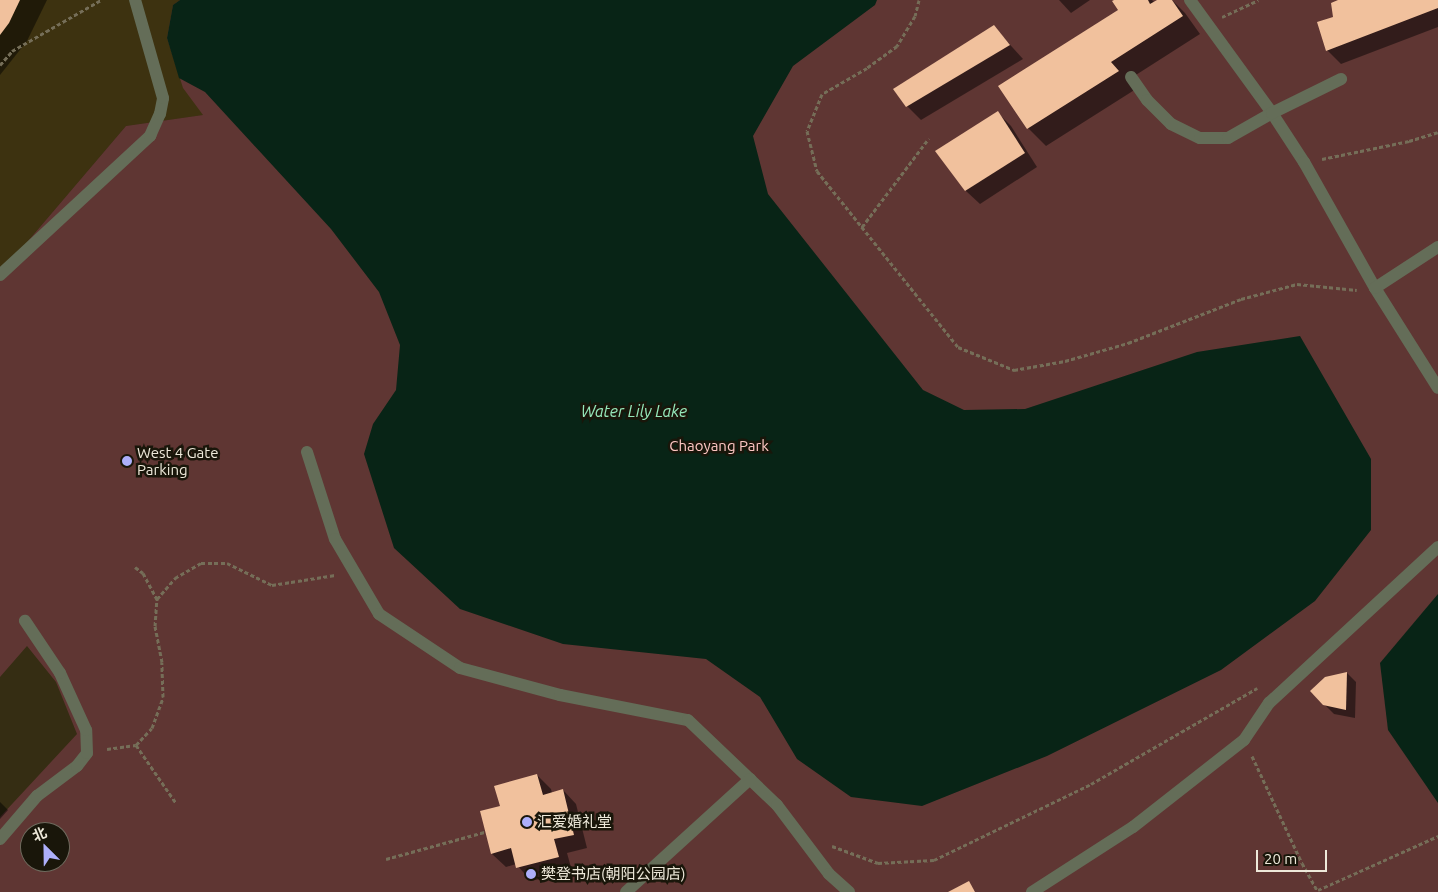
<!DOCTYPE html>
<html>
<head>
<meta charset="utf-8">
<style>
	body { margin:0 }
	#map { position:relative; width:1438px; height:892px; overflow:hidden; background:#352d13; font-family:Ubuntu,"Noto Sans SC",sans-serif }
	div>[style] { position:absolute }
	.built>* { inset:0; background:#3d3210 }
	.green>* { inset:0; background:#5f3633 }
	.water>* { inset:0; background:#082416 }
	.shadow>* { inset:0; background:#0007 }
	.building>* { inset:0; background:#f1c19d }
	.path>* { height:3px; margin-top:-1.5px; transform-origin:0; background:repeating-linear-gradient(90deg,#756e58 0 4px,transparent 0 6.5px) }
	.lane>* { height:12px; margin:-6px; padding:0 6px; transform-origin:6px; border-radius:6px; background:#646d58 }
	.dots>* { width:14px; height:14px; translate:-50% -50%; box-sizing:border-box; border:2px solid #19160a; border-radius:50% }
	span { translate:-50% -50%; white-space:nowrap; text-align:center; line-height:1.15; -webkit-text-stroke:5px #19160a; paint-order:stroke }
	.park-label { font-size:15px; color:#fec8c4 }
	.poi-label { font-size:15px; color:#eee9da }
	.left { translate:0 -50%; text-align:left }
	.water-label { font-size:16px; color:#96e9bb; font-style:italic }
	.north { position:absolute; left:20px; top:822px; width:50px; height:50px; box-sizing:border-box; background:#19160a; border:1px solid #6e6a5d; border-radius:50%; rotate:337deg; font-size:14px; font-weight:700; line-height:20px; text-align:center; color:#eee9da }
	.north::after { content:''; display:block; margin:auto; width:18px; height:22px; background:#adaffb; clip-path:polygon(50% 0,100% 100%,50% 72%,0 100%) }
	.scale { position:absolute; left:1256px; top:850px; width:71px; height:22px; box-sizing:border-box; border:2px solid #eee9da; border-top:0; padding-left:6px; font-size:15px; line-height:18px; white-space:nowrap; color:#eee9da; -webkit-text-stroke:4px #19160a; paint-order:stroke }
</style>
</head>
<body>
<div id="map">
	<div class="built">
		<div style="clip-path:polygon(0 0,180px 0,173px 5px,179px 78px,204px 115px,126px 126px,0 274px)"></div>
	</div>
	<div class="green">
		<div style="clip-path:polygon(evenodd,180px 0,1438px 0,1438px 892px,0 892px,0 817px,77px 734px,56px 682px,27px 646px,0 677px,0 274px,126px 126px,203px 115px,183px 88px,167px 38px,173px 5px,180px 0,30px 832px,60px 832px,60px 862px,30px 862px,30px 832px)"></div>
	</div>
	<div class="water">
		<div style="clip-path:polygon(180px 0,877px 0,875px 5px,793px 66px,753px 136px,768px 194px,923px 390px,964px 410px,1025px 409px,1197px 352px,1300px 336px,1371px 459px,1371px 530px,1315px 601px,1221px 670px,1047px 756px,922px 806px,851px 797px,797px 759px,760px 697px,706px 659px,563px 644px,460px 609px,394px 548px,364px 454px,373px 424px,396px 390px,400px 345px,379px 292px,331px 229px,205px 92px,179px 78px,167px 38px,173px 5px)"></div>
		<div style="clip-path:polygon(1438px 594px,1438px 803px,1388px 730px,1380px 663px)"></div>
	</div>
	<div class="shadow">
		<div style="clip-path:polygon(0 0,47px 0,27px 41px,0 75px)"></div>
		<div style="clip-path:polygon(1059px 0,1090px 0,1071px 13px)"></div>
		<div style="clip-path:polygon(1116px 0,1152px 0,1155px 3px,1159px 0,1172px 0,1185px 13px,1200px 34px,1128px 80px,1136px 89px,1046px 146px,1028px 128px,999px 86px,1119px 10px)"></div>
		<div style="clip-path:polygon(1342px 0,1438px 0,1438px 27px,1341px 64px,1327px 50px)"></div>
		<div style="clip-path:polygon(994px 27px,1023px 59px,921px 120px,907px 106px)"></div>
		<div style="clip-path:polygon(998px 113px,1011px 126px,1037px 167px,980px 204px,966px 191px,937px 151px)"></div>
		<div style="clip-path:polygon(1347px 673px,1356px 682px,1355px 718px,1334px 714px,1311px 691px)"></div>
		<div style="clip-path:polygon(537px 775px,551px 789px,552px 793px,563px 790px,576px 804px,587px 848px,567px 853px,572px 871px,531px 881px,516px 864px,506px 867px,492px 854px,501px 807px)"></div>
		<div style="clip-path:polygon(0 802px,8px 810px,0 819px)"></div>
	</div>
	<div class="building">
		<div style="clip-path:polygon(0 0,20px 0,9px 23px,0 35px)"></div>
		<div style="clip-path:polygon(1114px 0,1148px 0,1150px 4px,1157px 0,1172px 0,1183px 16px,1111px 62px,1119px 71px,1027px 129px,998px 86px,1118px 10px,1112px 1px)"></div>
		<div style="clip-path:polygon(1338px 0,1438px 0,1438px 8px,1326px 51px,1317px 22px,1333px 17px,1331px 3px)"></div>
		<div style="clip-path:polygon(994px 25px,1010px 45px,906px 107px,893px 89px)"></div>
		<div style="clip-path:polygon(998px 111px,1025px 153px,965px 191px,935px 151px)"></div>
		<div style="clip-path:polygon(1347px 672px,1346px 710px,1323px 705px,1310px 691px,1325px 677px)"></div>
		<div style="clip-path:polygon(537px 774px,543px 795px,563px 789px,574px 835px,554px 839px,559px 857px,516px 868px,511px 848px,491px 854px,480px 811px,500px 806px,494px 786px)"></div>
		<div style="clip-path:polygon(969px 881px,975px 892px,948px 892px)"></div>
	</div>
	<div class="path">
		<div style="left:919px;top:0;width:16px;rotate:104deg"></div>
		<div style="left:915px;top:16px;width:35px;rotate:121deg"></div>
		<div style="left:897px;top:46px;width:37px;rotate:144deg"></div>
		<div style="left:867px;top:68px;width:52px;rotate:150deg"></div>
		<div style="left:822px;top:94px;width:40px;rotate:112deg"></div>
		<div style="left:807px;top:131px;width:41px;rotate:76deg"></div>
		<div style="left:817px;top:171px;width:226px;rotate:51.3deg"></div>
		<div style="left:958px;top:347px;width:61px;rotate:22.3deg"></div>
		<div style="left:1014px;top:370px;width:52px;rotate:-10deg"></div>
		<div style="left:1065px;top:361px;width:66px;rotate:-15.9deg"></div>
		<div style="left:1128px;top:343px;width:121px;rotate:-21.3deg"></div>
		<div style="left:1241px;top:299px;width:58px;rotate:-15deg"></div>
		<div style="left:1297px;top:284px;width:60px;rotate:5.7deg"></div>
		<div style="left:1222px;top:17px;width:40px;rotate:-25deg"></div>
		<div style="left:0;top:65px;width:18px;rotate:-49deg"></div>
		<div style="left:12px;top:51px;width:103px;rotate:-29.8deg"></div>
		<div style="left:1322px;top:159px;width:89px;rotate:-11.7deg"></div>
		<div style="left:1409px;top:141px;width:30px;rotate:-17deg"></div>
		<div style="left:862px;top:227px;width:111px;rotate:-53deg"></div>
		<div style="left:135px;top:567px;width:10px;rotate:37deg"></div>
		<div style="left:143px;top:573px;width:30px;rotate:62deg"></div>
		<div style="left:136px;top:745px;width:23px;rotate:-47deg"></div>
		<div style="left:152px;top:728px;width:33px;rotate:-70deg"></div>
		<div style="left:163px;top:697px;width:35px;rotate:-92deg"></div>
		<div style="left:162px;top:662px;width:37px;rotate:-101deg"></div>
		<div style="left:155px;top:626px;width:27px;rotate:-86deg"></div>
		<div style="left:157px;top:599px;width:28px;rotate:-49deg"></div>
		<div style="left:175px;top:578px;width:30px;rotate:-30deg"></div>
		<div style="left:201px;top:563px;width:26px"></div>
		<div style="left:227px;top:563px;width:50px;rotate:26.1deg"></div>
		<div style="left:272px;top:585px;width:64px;rotate:-9deg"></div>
		<div style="left:107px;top:749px;width:29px;rotate:-8deg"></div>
		<div style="left:136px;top:745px;width:70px;rotate:55.4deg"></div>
		<div style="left:1252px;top:756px;width:118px;rotate:65deg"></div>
		<div style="left:1302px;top:863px;width:33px;rotate:61deg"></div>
		<div style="left:832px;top:846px;width:49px;rotate:20.3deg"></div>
		<div style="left:878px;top:863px;width:56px;rotate:-3.1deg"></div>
		<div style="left:934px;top:860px;width:174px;rotate:-25.8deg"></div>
		<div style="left:1091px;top:784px;width:192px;rotate:-30deg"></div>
		<div style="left:386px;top:859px;width:103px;rotate:-15.3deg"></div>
		<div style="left:1318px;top:890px;width:132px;rotate:-24.2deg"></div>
	</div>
	<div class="lane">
		<div style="left:1190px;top:0;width:140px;rotate:54deg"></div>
		<div style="left:1272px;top:113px;width:59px;rotate:56.9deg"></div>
		<div style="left:1304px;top:162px;width:145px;rotate:60.6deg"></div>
		<div style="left:1375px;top:288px;width:118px;rotate:57.8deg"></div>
		<div style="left:1131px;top:77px;width:28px;rotate:55deg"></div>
		<div style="left:1147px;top:100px;width:34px;rotate:45deg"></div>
		<div style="left:1171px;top:124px;width:32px;rotate:26deg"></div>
		<div style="left:1200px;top:138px;width:28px"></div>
		<div style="left:1228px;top:138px;width:51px;rotate:-29.6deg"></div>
		<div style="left:1272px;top:113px;width:77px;rotate:-26.2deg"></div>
		<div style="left:0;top:275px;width:205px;rotate:-42.8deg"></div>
		<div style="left:150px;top:136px;width:24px;rotate:-66deg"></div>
		<div style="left:160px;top:114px;width:16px;rotate:-79deg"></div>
		<div style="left:163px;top:98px;width:102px;rotate:-105.9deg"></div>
		<div style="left:1375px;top:288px;width:75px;rotate:-33.1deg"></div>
		<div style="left:307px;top:452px;width:91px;rotate:72.2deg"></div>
		<div style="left:335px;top:539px;width:87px;rotate:59.6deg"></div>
		<div style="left:379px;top:614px;width:97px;rotate:33.7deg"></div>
		<div style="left:460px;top:668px;width:104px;rotate:15.1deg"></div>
		<div style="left:560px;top:695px;width:130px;rotate:11.1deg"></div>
		<div style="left:688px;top:720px;width:123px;rotate:43.7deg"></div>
		<div style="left:777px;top:805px;width:86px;rotate:53deg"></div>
		<div style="left:829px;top:874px;width:27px;rotate:42deg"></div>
		<div style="left:0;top:839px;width:57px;rotate:-49.3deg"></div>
		<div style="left:37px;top:796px;width:50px;rotate:-36.9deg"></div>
		<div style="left:77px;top:766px;width:16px;rotate:-52deg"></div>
		<div style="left:87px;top:753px;width:23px;rotate:-92deg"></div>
		<div style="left:86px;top:730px;width:63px;rotate:-114.5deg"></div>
		<div style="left:60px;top:673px;width:63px;rotate:-123.9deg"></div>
		<div style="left:626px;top:892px;width:168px;rotate:-42.3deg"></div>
		<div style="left:1032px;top:892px;width:120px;rotate:-32.8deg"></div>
		<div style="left:1133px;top:827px;width:141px;rotate:-38.1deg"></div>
		<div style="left:1244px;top:740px;width:45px;rotate:-56deg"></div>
		<div style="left:1269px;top:703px;width:230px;rotate:-42.7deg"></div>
	</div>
	<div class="dots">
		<div style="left:127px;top:461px;background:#adaffb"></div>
		<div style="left:527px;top:822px;background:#adaffb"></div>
		<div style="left:531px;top:874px;background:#adaffb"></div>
	</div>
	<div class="park-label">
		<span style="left:719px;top:446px">Chaoyang Park</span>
	</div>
	<div class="poi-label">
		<span class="left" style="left:137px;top:461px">West 4 Gate<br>Parking</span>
		<span class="left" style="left:537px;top:822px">汇爱婚礼堂</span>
		<span class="left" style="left:541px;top:874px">樊登书店(朝阳公园店)</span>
	</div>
	<div class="water-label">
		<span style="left:634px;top:411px">Water Lily Lake</span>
	</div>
	<div class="north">北</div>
	<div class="scale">20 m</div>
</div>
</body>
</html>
